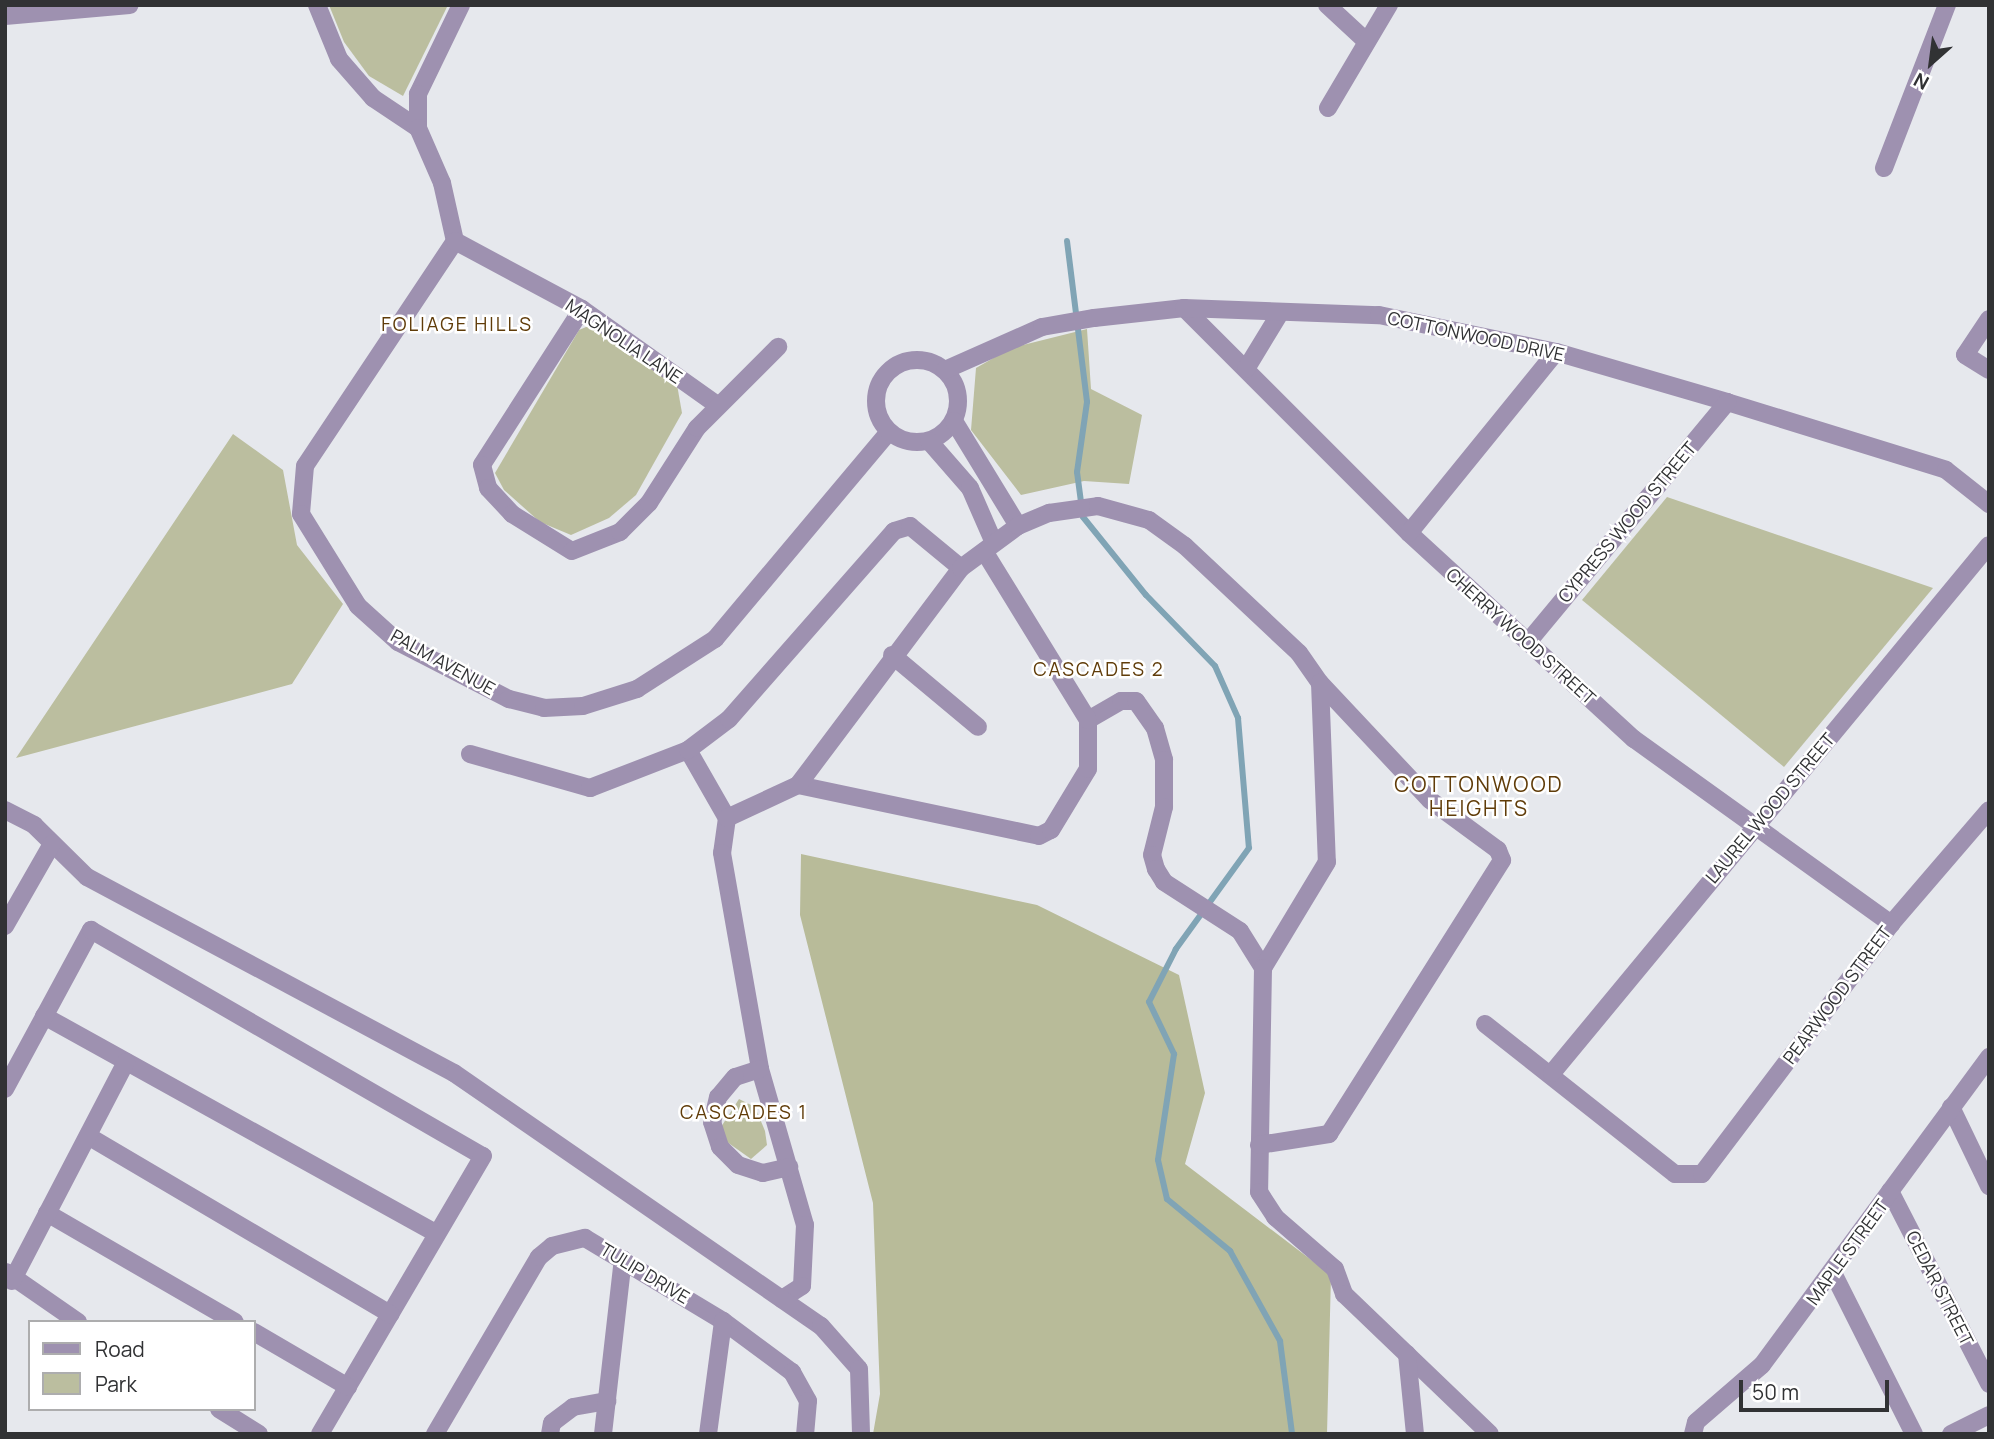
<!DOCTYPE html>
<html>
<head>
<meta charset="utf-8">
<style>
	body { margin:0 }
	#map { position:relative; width:1994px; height:1439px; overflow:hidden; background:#e6e8ed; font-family:Manrope,sans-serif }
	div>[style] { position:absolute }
	.green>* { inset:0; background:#bbbe9f }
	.forest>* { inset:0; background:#b8bb99 }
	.stream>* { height:6px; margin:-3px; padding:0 3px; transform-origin:3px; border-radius:3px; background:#80a4b5 }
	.minor>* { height:18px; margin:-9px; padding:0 9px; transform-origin:9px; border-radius:9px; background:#9e91b0 }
	.minor>.ring { margin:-9px; padding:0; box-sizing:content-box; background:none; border:18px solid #9e91b0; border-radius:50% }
	span { translate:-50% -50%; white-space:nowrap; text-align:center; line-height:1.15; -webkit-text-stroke:5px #fff; paint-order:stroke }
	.street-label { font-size:18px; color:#313234 }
	.neighbourhood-label { font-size:19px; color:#603c09; letter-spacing:2px }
	.quarter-label { font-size:21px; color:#603c09; letter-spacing:2px }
	.frame { position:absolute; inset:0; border:7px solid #313234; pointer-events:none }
	.legend { position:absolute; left:28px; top:1320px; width:228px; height:91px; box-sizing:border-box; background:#fff; border:2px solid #adadae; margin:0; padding:9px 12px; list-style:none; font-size:21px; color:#313234 }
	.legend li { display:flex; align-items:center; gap:14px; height:35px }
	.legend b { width:35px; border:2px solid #adadae }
	.north { position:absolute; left:1896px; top:28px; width:70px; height:70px; -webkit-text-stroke:5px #fff; paint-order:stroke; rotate:208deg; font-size:19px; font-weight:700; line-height:28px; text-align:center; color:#313234 }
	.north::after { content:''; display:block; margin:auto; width:24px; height:32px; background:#313234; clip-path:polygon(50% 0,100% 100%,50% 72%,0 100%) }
	.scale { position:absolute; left:1739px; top:1380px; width:150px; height:32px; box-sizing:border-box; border:4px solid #313234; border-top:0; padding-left:9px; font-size:21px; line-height:24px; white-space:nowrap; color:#313234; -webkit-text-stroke:5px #fff; paint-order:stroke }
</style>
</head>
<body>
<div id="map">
	<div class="green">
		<div style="clip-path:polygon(329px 5px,448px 5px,403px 96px,369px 76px,344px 42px)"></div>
		<div style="clip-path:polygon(593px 324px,676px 379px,682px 413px,636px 495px,609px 518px,571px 535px,540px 522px,504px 490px,495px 473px,579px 330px)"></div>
		<div style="clip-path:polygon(1087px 329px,1091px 389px,1142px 415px,1129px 484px,1084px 481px,1021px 495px,971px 430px,976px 368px,1011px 348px)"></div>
		<div style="clip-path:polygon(233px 434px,283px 470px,297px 545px,343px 604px,292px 684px,16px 758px)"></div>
		<div style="clip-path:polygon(1667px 497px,1933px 588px,1784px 767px,1582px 600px)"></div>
		<div style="clip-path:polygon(739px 1099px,755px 1107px,765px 1131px,767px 1145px,751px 1159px,727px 1142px,721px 1127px)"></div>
	</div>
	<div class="forest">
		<div style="clip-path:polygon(801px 854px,1037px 905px,1179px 975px,1205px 1093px,1185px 1164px,1331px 1275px,1327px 1434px,873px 1434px,880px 1394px,873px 1203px,800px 915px)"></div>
	</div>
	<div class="stream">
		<div style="left:1067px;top:241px;width:162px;rotate:82.9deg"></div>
		<div style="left:1087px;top:402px;width:71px;rotate:98.1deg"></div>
		<div style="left:1077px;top:472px;width:45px;rotate:82.4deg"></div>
		<div style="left:1083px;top:517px;width:100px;rotate:51.1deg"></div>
		<div style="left:1146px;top:595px;width:99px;rotate:45.8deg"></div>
		<div style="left:1215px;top:666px;width:57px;rotate:66.1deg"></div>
		<div style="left:1238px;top:718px;width:130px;rotate:85.2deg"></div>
		<div style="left:1249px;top:848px;width:125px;rotate:125.9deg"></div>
		<div style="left:1176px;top:949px;width:59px;rotate:117deg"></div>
		<div style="left:1149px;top:1002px;width:58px;rotate:64.3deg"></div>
		<div style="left:1174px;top:1054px;width:107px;rotate:98.6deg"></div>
		<div style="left:1158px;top:1160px;width:40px;rotate:77deg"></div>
		<div style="left:1167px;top:1199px;width:82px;rotate:39.5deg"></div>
		<div style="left:1230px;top:1251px;width:103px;rotate:60.9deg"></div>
		<div style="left:1280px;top:1341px;width:94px;rotate:82.6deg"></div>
	</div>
	<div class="minor">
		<div style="left:317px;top:5px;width:58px;rotate:67.8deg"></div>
		<div style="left:339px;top:59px;width:52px;rotate:48.9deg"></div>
		<div style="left:373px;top:98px;width:54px;rotate:33.7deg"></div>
		<div style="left:461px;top:5px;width:99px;rotate:115.8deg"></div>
		<div style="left:418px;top:94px;width:34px;rotate:90deg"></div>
		<div style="left:418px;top:128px;width:60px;rotate:66.4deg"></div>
		<div style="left:442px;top:183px;width:59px;rotate:77.4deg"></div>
		<div style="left:455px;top:241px;width:270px;rotate:123.7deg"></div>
		<div style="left:305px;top:466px;width:48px;rotate:94.8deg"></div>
		<div style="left:301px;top:514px;width:108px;rotate:58.2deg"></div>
		<div style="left:358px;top:606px;width:54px;rotate:42deg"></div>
		<div style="left:398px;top:642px;width:125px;rotate:27.2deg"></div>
		<div style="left:509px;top:699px;width:36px;rotate:14deg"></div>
		<div style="left:544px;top:708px;width:39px;rotate:-3deg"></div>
		<div style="left:583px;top:706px;width:57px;rotate:-17.5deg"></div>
		<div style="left:637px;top:689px;width:93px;rotate:-32.7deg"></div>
		<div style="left:715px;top:639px;width:270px;rotate:-50deg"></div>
		<div style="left:1327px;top:5px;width:54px;rotate:42.8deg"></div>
		<div style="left:5px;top:16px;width:125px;rotate:-5deg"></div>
		<div style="left:1328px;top:108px;width:120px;rotate:-59.4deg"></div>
		<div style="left:1884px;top:168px;width:175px;rotate:-68.9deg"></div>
		<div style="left:455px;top:241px;width:144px;rotate:28.2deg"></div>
		<div style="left:582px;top:309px;width:166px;rotate:35.4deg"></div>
		<div style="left:1184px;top:308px;width:318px;rotate:45deg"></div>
		<div style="left:1409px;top:533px;width:305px;rotate:42.5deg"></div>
		<div style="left:1634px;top:739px;width:317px;rotate:35.7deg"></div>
		<div style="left:582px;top:309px;width:185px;rotate:122.7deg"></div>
		<div style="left:482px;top:465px;width:24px;rotate:75deg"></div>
		<div style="left:488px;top:488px;width:35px;rotate:47deg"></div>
		<div style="left:512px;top:514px;width:70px;rotate:31.7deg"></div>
		<div style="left:572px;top:551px;width:52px;rotate:-21.6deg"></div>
		<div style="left:620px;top:532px;width:41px;rotate:-45deg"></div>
		<div style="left:649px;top:503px;width:89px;rotate:-57.4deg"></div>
		<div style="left:697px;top:428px;width:115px;rotate:-45deg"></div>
		<div style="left:1989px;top:319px;width:43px;rotate:123.7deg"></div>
		<div style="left:1965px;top:355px;width:28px;rotate:32deg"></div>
		<div class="ring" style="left:876px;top:360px;width:64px;height:64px"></div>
		<div style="left:1246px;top:369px;width:66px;rotate:-58.7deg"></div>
		<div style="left:945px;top:370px;width:106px;rotate:-23.9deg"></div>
		<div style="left:1042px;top:327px;width:53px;rotate:-9.8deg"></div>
		<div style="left:1094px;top:318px;width:91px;rotate:-6.3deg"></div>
		<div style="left:1184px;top:308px;width:195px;rotate:2.1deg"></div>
		<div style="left:1379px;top:315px;width:181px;rotate:11.8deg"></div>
		<div style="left:1556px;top:352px;width:178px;rotate:16.3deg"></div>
		<div style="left:1727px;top:402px;width:229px;rotate:17.2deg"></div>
		<div style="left:1946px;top:470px;width:55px;rotate:38.3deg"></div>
		<div style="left:954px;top:421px;width:123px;rotate:58.6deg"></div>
		<div style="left:929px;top:441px;width:62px;rotate:48.9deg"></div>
		<div style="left:970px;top:488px;width:60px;rotate:66.4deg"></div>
		<div style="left:1409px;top:533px;width:233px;rotate:-50.9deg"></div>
		<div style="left:1528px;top:642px;width:312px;rotate:-50.3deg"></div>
		<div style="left:892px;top:655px;width:112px;rotate:39.9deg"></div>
		<div style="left:1088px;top:720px;width:38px;rotate:-30deg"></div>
		<div style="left:1121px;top:701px;width:15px"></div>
		<div style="left:1136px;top:701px;width:33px;rotate:55deg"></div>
		<div style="left:1155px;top:728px;width:33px;rotate:74deg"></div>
		<div style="left:1164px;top:760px;width:47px;rotate:90deg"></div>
		<div style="left:1164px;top:807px;width:49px;rotate:104deg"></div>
		<div style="left:1152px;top:855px;width:15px;rotate:74deg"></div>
		<div style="left:1156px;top:869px;width:15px;rotate:58deg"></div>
		<div style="left:1164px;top:882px;width:90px;rotate:32.8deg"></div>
		<div style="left:1240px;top:931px;width:44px;rotate:58.1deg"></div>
		<div style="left:688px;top:750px;width:78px;rotate:60.2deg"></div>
		<div style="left:727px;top:818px;width:35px;rotate:98deg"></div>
		<div style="left:722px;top:853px;width:219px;rotate:80deg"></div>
		<div style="left:760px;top:1069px;width:162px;rotate:73.9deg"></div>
		<div style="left:805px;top:1225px;width:61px;rotate:92.8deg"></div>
		<div style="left:802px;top:1286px;width:24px;rotate:147deg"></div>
		<div style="left:470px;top:754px;width:125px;rotate:15.8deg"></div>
		<div style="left:590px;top:788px;width:105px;rotate:-21.2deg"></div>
		<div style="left:688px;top:750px;width:51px;rotate:-37.1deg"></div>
		<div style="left:729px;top:719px;width:250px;rotate:-48.7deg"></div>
		<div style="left:894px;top:531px;width:17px;rotate:-17deg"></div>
		<div style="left:910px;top:526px;width:66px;rotate:39.5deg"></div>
		<div style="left:798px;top:785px;width:246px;rotate:11.9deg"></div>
		<div style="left:1039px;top:836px;width:13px;rotate:-27deg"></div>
		<div style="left:1051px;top:830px;width:71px;rotate:-58.8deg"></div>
		<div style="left:1088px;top:769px;width:49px;rotate:-90deg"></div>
		<div style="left:1088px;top:720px;width:198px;rotate:-121.6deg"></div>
		<div style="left:5px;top:810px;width:33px;rotate:27deg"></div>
		<div style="left:34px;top:825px;width:74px;rotate:44.5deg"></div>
		<div style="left:87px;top:877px;width:416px;rotate:28.1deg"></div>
		<div style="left:454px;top:1073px;width:446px;rotate:34.6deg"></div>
		<div style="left:821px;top:1326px;width:57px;rotate:48.5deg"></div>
		<div style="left:859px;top:1369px;width:65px;rotate:88.2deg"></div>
		<div style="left:727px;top:818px;width:78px;rotate:-24.9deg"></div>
		<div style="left:798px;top:785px;width:271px;rotate:-53.1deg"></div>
		<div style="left:961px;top:568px;width:71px;rotate:-36.4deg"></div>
		<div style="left:1018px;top:526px;width:34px;rotate:-23deg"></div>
		<div style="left:1049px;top:513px;width:49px;rotate:-8.1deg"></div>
		<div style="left:1098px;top:506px;width:53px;rotate:15.4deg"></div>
		<div style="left:1149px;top:520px;width:44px;rotate:35.8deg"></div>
		<div style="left:1185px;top:546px;width:156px;rotate:43.2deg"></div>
		<div style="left:1299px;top:653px;width:37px;rotate:55deg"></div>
		<div style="left:1320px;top:683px;width:179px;rotate:87.8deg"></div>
		<div style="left:1327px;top:862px;width:124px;rotate:121.1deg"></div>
		<div style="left:1263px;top:968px;width:224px;rotate:91deg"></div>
		<div style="left:1259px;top:1192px;width:30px;rotate:57deg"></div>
		<div style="left:1275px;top:1217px;width:79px;rotate:40.9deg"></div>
		<div style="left:1335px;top:1269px;width:27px;rotate:70deg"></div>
		<div style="left:1344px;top:1294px;width:202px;rotate:43.8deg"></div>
		<div style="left:5px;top:926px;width:95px;rotate:-60.2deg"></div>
		<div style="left:44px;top:1016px;width:449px;rotate:29deg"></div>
		<div style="left:1485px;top:1024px;width:242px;rotate:38.3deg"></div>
		<div style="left:1675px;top:1174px;width:27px"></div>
		<div style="left:1702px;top:1174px;width:313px;rotate:-52.9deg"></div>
		<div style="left:1891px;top:924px;width:150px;rotate:-49.3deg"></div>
		<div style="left:760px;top:1069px;width:26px;rotate:162deg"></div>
		<div style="left:735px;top:1077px;width:26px;rotate:130deg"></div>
		<div style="left:718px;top:1097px;width:26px;rotate:103deg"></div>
		<div style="left:712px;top:1122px;width:26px;rotate:72deg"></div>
		<div style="left:720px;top:1147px;width:25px;rotate:45deg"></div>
		<div style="left:738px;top:1165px;width:26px;rotate:18deg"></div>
		<div style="left:763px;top:1173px;width:27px;rotate:-13deg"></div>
		<div style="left:1552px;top:1073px;width:685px;rotate:-50.39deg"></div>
		<div style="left:5px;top:1089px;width:181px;rotate:-61.6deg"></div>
		<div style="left:91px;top:930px;width:452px;rotate:30deg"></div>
		<div style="left:483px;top:1156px;width:322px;rotate:120.4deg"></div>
		<div style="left:1951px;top:1107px;width:88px;rotate:64.3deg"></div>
		<div style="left:88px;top:1136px;width:351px;rotate:30.5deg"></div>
		<div style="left:1259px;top:1145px;width:71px;rotate:-8.9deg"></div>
		<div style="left:1329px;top:1134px;width:324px;rotate:-57.7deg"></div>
		<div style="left:1502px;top:860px;width:11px;rotate:-112deg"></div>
		<div style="left:1498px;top:850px;width:84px;rotate:-143.7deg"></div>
		<div style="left:1430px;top:800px;width:161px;rotate:-133.2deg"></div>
		<div style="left:1890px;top:1191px;width:217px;rotate:62.8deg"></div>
		<div style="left:47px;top:1213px;width:217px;rotate:30.1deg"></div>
		<div style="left:6px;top:1272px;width:88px;rotate:34.8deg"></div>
		<div style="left:1833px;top:1273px;width:180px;rotate:63.3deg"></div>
		<div style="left:12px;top:1281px;width:247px;rotate:-62.5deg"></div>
		<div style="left:254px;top:1332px;width:109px;rotate:30.3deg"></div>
		<div style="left:1407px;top:1354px;width:80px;rotate:84.3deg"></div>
		<div style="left:219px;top:1409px;width:47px;rotate:32deg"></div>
		<div style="left:435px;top:1434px;width:205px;rotate:-59.6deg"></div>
		<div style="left:539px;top:1257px;width:17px;rotate:-40deg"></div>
		<div style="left:552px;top:1246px;width:34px;rotate:-14deg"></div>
		<div style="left:585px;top:1238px;width:161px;rotate:31deg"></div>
		<div style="left:723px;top:1321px;width:86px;rotate:36.5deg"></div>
		<div style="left:792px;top:1372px;width:33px;rotate:61deg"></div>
		<div style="left:808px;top:1401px;width:33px;rotate:95deg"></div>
		<div style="left:550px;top:1434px;width:11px;rotate:-80deg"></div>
		<div style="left:552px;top:1423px;width:26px;rotate:-37deg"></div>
		<div style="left:573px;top:1407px;width:35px;rotate:-10deg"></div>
		<div style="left:603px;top:1434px;width:176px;rotate:-83.5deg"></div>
		<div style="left:708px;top:1434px;width:114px;rotate:-82.4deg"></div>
		<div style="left:1693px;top:1434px;width:12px;rotate:-76deg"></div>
		<div style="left:1696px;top:1422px;width:87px;rotate:-40.8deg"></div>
		<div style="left:1762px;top:1365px;width:383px;rotate:-53.6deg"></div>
		<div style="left:1951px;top:1434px;width:42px;rotate:-26.6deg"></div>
	</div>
	<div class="street-label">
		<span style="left:1476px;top:336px;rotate:12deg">COTTONWOOD DRIVE</span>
		<span style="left:624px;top:341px;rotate:34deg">MAGNOLIA LANE</span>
		<span style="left:1627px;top:522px;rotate:-50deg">CYPRESS WOOD STREET</span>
		<span style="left:1521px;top:636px;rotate:42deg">CHERRY WOOD STREET</span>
		<span style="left:443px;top:662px;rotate:29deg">PALM AVENUE</span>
		<span style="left:1770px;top:808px;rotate:-50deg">LAUREL WOOD STREET</span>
		<span style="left:1837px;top:995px;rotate:-53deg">PEARWOOD STREET</span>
		<span style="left:1847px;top:1252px;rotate:-54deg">MAPLE STREET</span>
		<span style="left:645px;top:1273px;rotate:31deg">TULIP DRIVE</span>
		<span style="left:1940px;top:1288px;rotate:63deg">CEDAR STREET</span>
	</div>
	<div class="neighbourhood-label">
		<span style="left:457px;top:325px">FOLIAGE HILLS</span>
		<span style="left:1099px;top:670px">CASCADES 2</span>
		<span style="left:744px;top:1113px">CASCADES 1</span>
	</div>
	<div class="quarter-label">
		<span style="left:1479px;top:796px">COTTONWOOD<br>HEIGHTS</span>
	</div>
	<div class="frame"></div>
	<ul class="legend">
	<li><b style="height:9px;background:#9e91b0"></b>Road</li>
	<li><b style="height:19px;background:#bbbe9f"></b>Park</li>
	</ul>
	<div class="north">N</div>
	<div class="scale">50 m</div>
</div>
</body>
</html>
